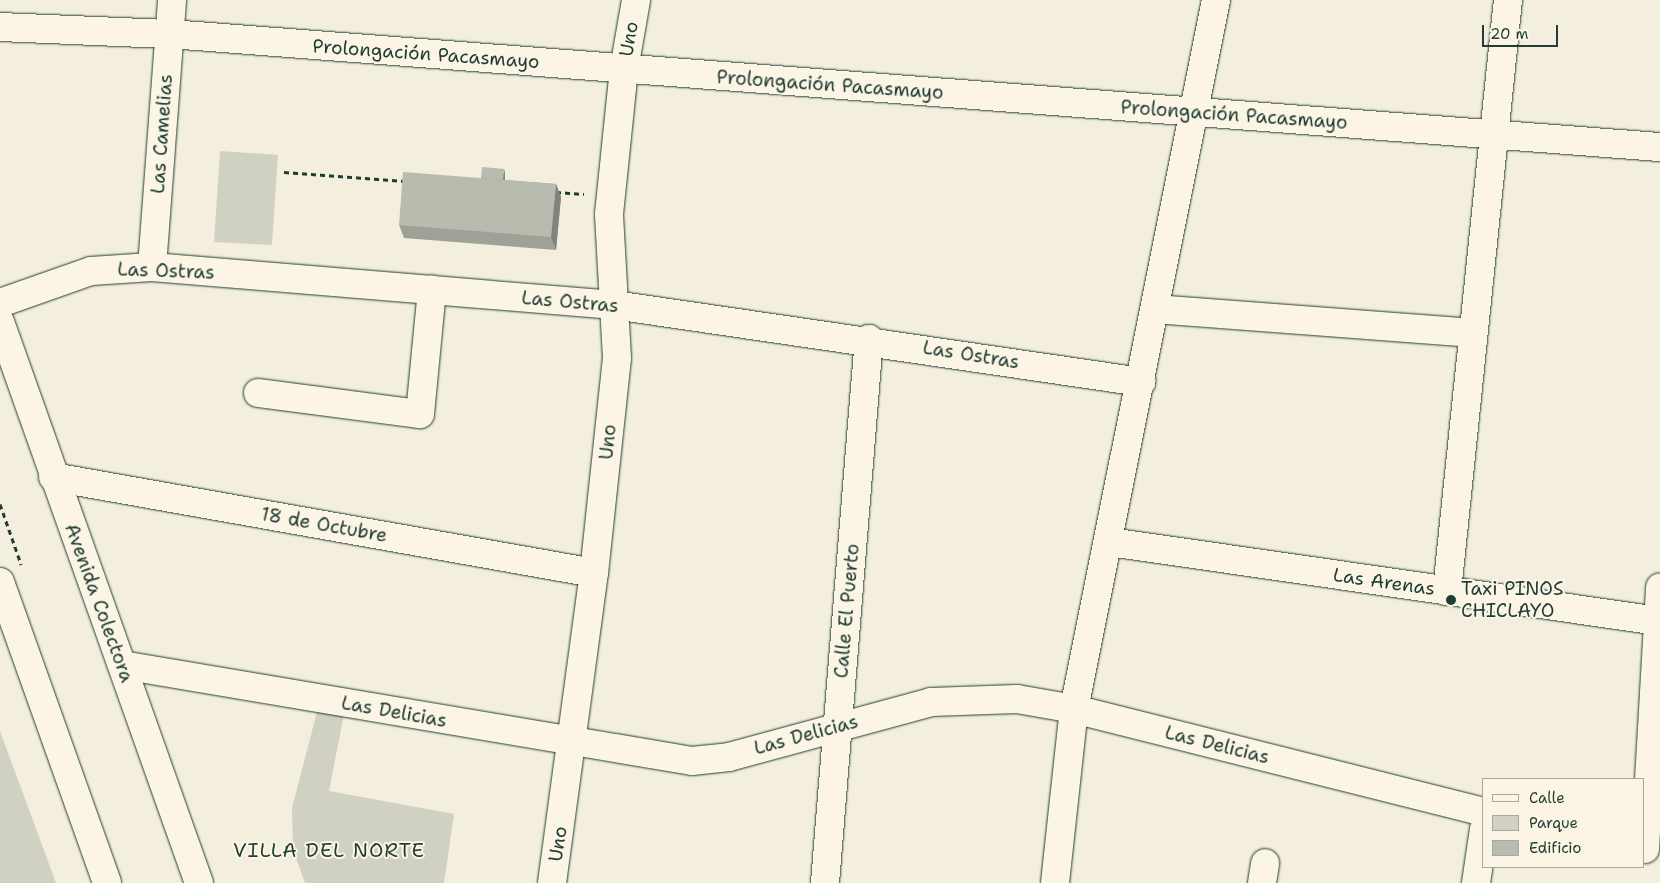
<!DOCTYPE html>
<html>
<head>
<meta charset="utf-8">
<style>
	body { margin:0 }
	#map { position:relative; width:1660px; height:883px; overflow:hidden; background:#f3eede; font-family:"Shantell Sans",sans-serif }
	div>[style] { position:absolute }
	.green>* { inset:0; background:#d0d1c2 }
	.path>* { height:3px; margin-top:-1.5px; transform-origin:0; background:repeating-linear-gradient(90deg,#1f3d34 0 5px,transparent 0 9px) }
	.roads { filter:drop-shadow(0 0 1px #1f3d34) drop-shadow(0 0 1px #1f3d34) }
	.street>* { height:28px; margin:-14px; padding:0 14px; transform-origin:14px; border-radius:14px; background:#fcf5e5 }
	.secondary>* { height:28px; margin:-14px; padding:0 14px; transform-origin:14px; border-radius:14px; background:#fcf5e5 }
	.wall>* { inset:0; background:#9ea296 }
	.shaded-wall>* { inset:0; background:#81847a }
	.building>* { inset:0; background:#b8bcae }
	.dots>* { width:14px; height:14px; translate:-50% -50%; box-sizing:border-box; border:2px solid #fcf5e5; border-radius:50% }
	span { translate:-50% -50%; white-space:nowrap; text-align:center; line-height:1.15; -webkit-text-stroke:4px #fcf5e5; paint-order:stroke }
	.street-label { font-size:19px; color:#1f3d34 }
	.poi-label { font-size:19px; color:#1f3d34 }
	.left { translate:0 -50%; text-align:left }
	.neighbourhood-label { font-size:20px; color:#1f3d34; letter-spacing:1px }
	.legend { position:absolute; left:1482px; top:778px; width:162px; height:90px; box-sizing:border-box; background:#fcf5e5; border:1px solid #a4ab9e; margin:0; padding:6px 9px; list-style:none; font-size:15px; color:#1f3d34 }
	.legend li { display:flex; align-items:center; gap:10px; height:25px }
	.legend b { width:25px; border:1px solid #a4ab9e }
	.scale { position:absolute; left:1482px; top:25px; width:76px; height:22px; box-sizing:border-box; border:2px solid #1f3d34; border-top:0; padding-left:6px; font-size:15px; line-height:18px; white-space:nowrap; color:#1f3d34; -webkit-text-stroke:4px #fcf5e5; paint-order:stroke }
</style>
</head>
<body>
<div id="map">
	<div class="green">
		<div style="clip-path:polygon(220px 151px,278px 155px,272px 245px,214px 242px)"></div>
		<div style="clip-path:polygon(319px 704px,345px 709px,329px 791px,454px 814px,444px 883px,305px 883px,293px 850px,292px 808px)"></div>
		<div style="clip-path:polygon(0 731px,56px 883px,0 883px)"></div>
	</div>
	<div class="path">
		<div style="left:284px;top:172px;width:121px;rotate:4.3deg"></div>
		<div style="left:556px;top:192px;width:28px;rotate:4deg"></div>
		<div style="left:0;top:504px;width:64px;rotate:70.7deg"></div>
	</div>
	<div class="roads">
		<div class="street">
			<div style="left:152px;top:267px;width:268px;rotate:-85.7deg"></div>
			<div style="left:0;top:303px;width:96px;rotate:-19.4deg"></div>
			<div style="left:91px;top:271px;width:61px;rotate:-3.8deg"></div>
			<div style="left:152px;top:267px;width:464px;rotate:4.7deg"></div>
			<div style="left:614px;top:305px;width:533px;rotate:8.31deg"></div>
			<div style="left:1155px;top:309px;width:319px;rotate:4.3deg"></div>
			<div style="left:258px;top:393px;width:163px;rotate:7.4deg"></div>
			<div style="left:420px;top:414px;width:125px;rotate:-84.5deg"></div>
			<div style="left:53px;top:477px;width:549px;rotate:10.06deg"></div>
			<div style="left:1110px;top:542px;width:554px;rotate:8.2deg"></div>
			<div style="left:1447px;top:591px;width:594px;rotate:-84.11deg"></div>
			<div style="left:122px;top:665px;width:578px;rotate:9.56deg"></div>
			<div style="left:692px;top:761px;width:37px;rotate:-6deg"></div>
			<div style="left:729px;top:757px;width:209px;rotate:-15.2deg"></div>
			<div style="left:931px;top:702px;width:86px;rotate:-2deg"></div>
			<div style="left:1017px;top:699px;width:58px;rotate:10deg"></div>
			<div style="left:1074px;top:709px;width:423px;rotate:14.1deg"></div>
			<div style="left:1645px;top:849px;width:262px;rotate:-86.7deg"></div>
			<div style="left:552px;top:883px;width:313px;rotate:-82.3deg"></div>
			<div style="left:594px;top:573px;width:216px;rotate:-83.9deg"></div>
			<div style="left:617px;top:358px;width:144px;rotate:-93.2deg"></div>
			<div style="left:609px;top:214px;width:146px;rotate:-84.1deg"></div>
			<div style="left:624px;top:69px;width:70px;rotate:-80.1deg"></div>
			<div style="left:825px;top:883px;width:546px;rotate:-85.38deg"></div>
			<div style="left:1055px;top:883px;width:175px;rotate:-83.8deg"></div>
			<div style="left:1074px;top:709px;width:723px;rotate:-78.67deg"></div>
			<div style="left:1262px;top:883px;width:20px;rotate:-81deg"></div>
			<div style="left:1476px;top:883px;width:55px;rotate:-81.6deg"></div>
		</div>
		<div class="secondary">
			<div style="left:0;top:27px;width:170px;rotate:2.4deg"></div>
			<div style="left:170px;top:34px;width:1494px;rotate:4.34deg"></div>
			<div style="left:0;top:322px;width:595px;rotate:70.47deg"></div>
			<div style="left:0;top:582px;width:319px;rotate:70.4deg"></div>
		</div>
	</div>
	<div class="wall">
		<div style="clip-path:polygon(505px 173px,505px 180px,556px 184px,561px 197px,556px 250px,404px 238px,399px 225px,481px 178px)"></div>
	</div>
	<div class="shaded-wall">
		<div style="clip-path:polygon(504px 169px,505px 173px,504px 193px,502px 189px)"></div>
		<div style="clip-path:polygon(556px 184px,561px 197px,556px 250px,551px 237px)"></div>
	</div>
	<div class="building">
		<div style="clip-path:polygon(482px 167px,504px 169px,503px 180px,481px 178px)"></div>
		<div style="clip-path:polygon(403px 172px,556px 184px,551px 237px,399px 225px)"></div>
	</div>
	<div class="dots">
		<div style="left:1451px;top:600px;background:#1f3d34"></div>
	</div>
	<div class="street-label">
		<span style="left:629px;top:39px;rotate:-80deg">Uno</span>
		<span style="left:426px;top:54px;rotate:4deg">Prolongación Pacasmayo</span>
		<span style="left:830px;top:85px;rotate:4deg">Prolongación Pacasmayo</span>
		<span style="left:1234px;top:115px;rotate:4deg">Prolongación Pacasmayo</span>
		<span style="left:162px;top:134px;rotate:-86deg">Las Camelias</span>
		<span style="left:166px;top:271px;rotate:2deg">Las Ostras</span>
		<span style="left:570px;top:302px;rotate:5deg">Las Ostras</span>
		<span style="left:971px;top:355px;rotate:9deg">Las Ostras</span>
		<span style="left:608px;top:442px;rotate:-84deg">Uno</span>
		<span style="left:324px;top:525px;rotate:10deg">18 de Octubre</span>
		<span style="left:1384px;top:582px;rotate:8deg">Las Arenas</span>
		<span style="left:99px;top:603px;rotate:70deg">Avenida Colectora</span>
		<span style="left:847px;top:611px;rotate:-85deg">Calle El Puerto</span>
		<span style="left:394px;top:712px;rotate:10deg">Las Delicias</span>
		<span style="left:806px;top:735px;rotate:-15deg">Las Delicias</span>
		<span style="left:1217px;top:745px;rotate:14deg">Las Delicias</span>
		<span style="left:558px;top:844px;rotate:-81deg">Uno</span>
	</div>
	<div class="poi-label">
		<span class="left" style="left:1461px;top:600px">Taxi PINOS<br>CHICLAYO</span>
	</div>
	<div class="neighbourhood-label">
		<span style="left:329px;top:850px">VILLA DEL NORTE</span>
	</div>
	<ul class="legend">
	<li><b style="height:6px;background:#fcf5e5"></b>Calle</li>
	<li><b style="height:14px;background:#d0d1c2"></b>Parque</li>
	<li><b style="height:14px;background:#b8bcae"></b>Edificio</li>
	</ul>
	<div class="scale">20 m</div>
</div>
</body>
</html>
